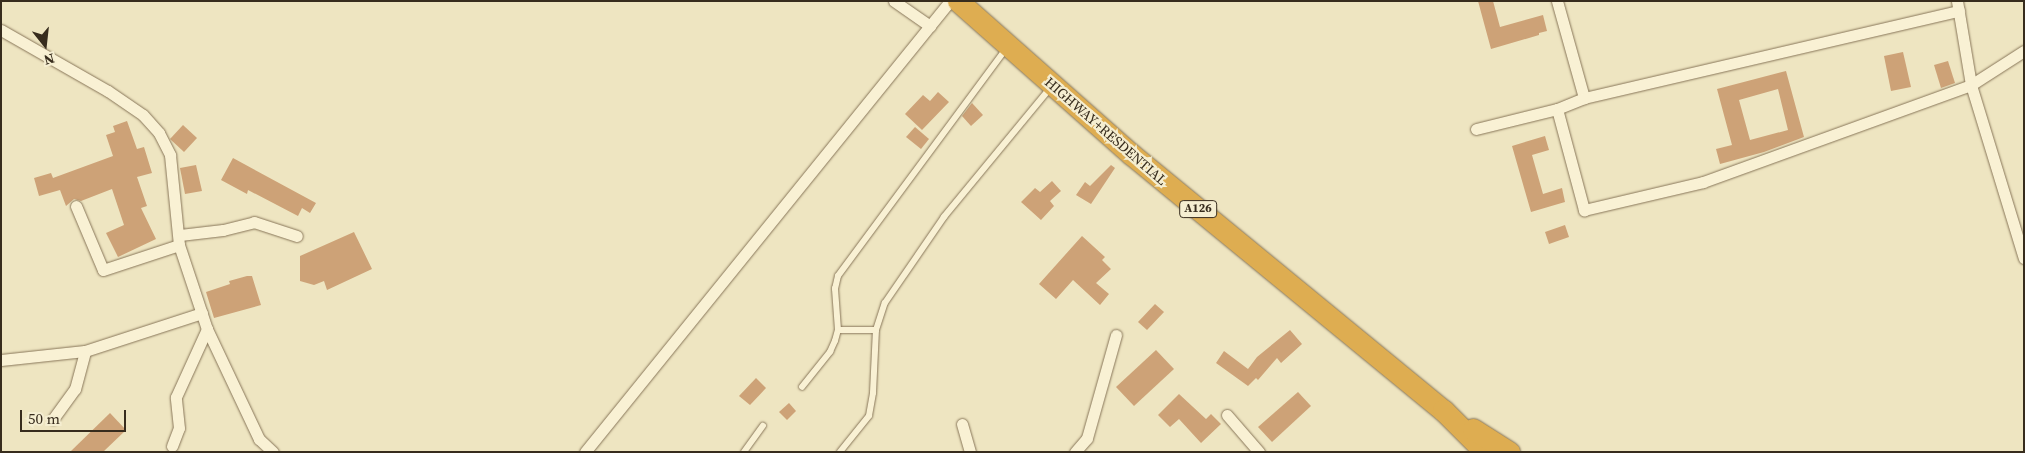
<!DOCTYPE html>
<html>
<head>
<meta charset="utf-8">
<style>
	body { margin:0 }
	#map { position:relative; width:2025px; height:453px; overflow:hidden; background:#eee5c1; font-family:"Source Serif 4",serif }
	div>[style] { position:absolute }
	.building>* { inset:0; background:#cda277 }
	.roads { filter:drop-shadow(0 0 1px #887659) drop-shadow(0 0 1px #887659) }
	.lane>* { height:5.5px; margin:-2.75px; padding:0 2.75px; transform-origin:2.75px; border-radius:2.75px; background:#f9f1d4 }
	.street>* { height:11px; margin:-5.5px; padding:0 5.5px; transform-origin:5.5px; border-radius:5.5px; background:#f9f1d4 }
	.highway>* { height:21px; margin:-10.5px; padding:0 10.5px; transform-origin:10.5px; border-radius:10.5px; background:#dead51 }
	span { translate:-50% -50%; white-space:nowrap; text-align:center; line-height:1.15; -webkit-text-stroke:4.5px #f5eed1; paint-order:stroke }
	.shield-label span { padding:1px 4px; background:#f5eed1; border:1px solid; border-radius:4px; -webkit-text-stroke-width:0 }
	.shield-label { font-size:12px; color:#372c1d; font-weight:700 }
	.street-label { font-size:14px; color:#372c1d }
	.frame { position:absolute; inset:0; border:2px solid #372c1d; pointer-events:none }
	.north { position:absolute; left:20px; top:20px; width:50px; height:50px; -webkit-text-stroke:4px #f5eed1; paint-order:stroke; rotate:164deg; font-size:14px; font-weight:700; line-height:20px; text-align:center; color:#372c1d }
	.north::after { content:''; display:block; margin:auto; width:18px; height:22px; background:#372c1d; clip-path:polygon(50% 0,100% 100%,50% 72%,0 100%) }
	.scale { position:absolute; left:20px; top:410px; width:106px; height:22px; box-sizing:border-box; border:2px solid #372c1d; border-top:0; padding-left:6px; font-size:15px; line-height:18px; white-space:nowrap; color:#372c1d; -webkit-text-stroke:4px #f5eed1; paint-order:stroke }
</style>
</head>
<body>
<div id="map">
	<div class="building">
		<div style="clip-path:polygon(1478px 1px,1493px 1px,1500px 27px,1543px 15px,1547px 31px,1539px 33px,1539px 35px,1491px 49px)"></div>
		<div style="clip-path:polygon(1903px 52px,1911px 87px,1891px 91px,1884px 56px)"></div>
		<div style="clip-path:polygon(1948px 61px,1955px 83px,1941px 88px,1934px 65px)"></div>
		<div style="clip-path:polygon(evenodd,1786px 71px,1804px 137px,1764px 152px,1720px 164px,1716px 149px,1732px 145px,1717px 89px,1786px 71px,1778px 89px,1788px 130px,1750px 140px,1739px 100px,1778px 89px)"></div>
		<div style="clip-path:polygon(938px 92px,949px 102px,922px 130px,905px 114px,923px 95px,930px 101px)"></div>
		<div style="clip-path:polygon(972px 103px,983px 115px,971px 126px,962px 116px)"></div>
		<div style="clip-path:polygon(127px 121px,137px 149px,144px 147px,152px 173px,137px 177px,147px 206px,141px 208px,156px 239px,118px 257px,106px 233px,124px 225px,112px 189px,81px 201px,74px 199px,66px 206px,60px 190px,39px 196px,34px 178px,51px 173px,53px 178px,113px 156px,106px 135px,115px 132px,113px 126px)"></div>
		<div style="clip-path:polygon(183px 125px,197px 138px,184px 152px,170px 139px)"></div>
		<div style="clip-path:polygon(915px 127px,929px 139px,921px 149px,906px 137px)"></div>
		<div style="clip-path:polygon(1545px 136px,1549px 150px,1532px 155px,1543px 194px,1562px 188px,1565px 202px,1531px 212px,1512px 146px)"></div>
		<div style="clip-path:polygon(233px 158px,316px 203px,310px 213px,302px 208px,298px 216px,248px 190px,247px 194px,221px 180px)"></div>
		<div style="clip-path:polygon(196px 165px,202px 191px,185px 194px,180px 168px)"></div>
		<div style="clip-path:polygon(1111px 165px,1115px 168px,1091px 204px,1076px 195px,1085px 182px,1090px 186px)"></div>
		<div style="clip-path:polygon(1052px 181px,1061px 191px,1050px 201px,1054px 206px,1041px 220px,1021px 202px,1035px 188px,1040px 192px)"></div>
		<div style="clip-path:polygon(1565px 225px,1569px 237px,1549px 244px,1545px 232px)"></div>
		<div style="clip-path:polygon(354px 232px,372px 269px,327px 290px,324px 281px,314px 285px,300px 281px,300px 256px)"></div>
		<div style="clip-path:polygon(1082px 236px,1105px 257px,1102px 260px,1111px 269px,1096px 283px,1109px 294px,1100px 305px,1073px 280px,1056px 299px,1039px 284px)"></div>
		<div style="clip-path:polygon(247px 276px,252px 276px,261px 305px,214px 318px,206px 292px,230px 284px,229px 281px)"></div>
		<div style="clip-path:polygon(1155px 304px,1164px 312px,1147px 330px,1138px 322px)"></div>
		<div style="clip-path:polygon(1290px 330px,1302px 344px,1281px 363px,1277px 358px,1258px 380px,1256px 378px,1248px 386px,1216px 363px,1224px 351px,1248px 369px,1257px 357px)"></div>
		<div style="clip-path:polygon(1156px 350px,1174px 369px,1134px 406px,1116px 387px)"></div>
		<div style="clip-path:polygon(756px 378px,766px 388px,750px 405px,739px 396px)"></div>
		<div style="clip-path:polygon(1298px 392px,1311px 406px,1272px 442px,1258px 427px)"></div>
		<div style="clip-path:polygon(1179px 394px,1206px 419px,1211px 414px,1221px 424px,1201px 443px,1179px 419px,1170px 427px,1158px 415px)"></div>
		<div style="clip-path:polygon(789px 403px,796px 411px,787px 420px,779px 412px)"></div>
		<div style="clip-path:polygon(110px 413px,126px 430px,103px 452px,70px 452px)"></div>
	</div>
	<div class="roads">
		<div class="lane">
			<div style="left:838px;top:330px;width:38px"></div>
			<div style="left:802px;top:387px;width:45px;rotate:-51.3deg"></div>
			<div style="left:830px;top:352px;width:12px;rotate:-66deg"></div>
			<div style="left:835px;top:341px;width:11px;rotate:-75deg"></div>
			<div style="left:838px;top:330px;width:41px;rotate:-94.2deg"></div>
			<div style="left:835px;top:289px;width:13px;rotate:-77deg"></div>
			<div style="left:838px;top:276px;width:282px;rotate:-53.5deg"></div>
			<div style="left:744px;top:452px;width:32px;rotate:-54deg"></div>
			<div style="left:840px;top:452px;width:46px;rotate:-51.1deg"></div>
			<div style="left:869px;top:416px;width:23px;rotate:-80deg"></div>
			<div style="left:873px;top:393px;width:63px;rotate:-87.3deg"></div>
			<div style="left:876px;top:330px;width:28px;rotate:-72deg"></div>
			<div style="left:885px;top:303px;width:104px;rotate:-55.5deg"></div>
			<div style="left:944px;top:217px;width:168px;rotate:-50.5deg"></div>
		</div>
		<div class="street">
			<div style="left:894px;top:1px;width:44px;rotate:34.8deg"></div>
			<div style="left:1557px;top:1px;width:101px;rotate:74.4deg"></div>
			<div style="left:1957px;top:1px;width:85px;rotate:80.5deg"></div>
			<div style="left:1971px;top:85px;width:181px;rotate:73deg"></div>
			<div style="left:1px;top:30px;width:123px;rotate:29.7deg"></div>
			<div style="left:108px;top:91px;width:42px;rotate:34.4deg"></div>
			<div style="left:143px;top:115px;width:24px;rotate:48deg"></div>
			<div style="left:159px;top:133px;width:25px;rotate:63deg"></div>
			<div style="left:170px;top:155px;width:90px;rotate:84.3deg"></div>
			<div style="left:179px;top:245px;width:89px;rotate:71.6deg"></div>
			<div style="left:207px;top:329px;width:122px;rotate:64.7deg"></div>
			<div style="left:259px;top:439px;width:19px;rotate:43deg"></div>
			<div style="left:1557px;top:109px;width:105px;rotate:75deg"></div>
			<div style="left:1584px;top:210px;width:122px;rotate:-13.2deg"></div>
			<div style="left:1703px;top:182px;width:285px;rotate:-19.9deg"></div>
			<div style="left:1971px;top:85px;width:63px;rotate:-32.7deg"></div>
			<div style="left:1476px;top:129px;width:83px;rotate:-13.9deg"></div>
			<div style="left:1557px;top:109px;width:29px;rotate:-22deg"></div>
			<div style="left:1584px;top:98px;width:385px;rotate:-13.1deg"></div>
			<div style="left:76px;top:206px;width:69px;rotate:67.1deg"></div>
			<div style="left:103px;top:270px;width:80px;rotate:-18.2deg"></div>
			<div style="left:180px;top:235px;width:43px;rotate:-6.6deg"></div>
			<div style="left:223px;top:230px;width:32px;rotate:-14deg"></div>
			<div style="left:254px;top:222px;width:45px;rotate:18deg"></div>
			<div style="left:1px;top:360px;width:84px;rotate:-6.1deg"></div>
			<div style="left:85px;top:351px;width:123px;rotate:-18deg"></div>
			<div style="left:1227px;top:415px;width:49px;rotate:49.1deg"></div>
			<div style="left:53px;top:419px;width:37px;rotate:-54deg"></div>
			<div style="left:75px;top:389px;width:39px;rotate:-75deg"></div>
			<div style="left:962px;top:424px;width:29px;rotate:74deg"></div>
			<div style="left:172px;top:446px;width:19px;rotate:-69deg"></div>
			<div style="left:179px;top:428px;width:31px;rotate:-96deg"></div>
			<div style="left:176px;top:397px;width:75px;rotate:-65.5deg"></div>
			<div style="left:585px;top:452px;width:580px;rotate:-51.02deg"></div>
			<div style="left:1075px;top:452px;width:18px;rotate:-49deg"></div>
			<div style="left:1087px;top:438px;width:107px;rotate:-74.3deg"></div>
		</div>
		<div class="highway">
			<div style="left:958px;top:1px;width:231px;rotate:41.5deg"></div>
			<div style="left:1131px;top:154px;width:404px;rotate:39.4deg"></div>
			<div style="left:1443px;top:410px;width:59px;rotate:45deg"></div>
			<div style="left:1473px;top:429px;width:43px;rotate:32.6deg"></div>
		</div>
	</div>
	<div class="shield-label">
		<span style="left:1198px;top:209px">A126</span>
	</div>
	<div class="street-label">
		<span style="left:1106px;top:131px;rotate:41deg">HIGHWAY+RESDENTIAL</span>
	</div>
	<div class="frame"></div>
	<div class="north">N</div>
	<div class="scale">50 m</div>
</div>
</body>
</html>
